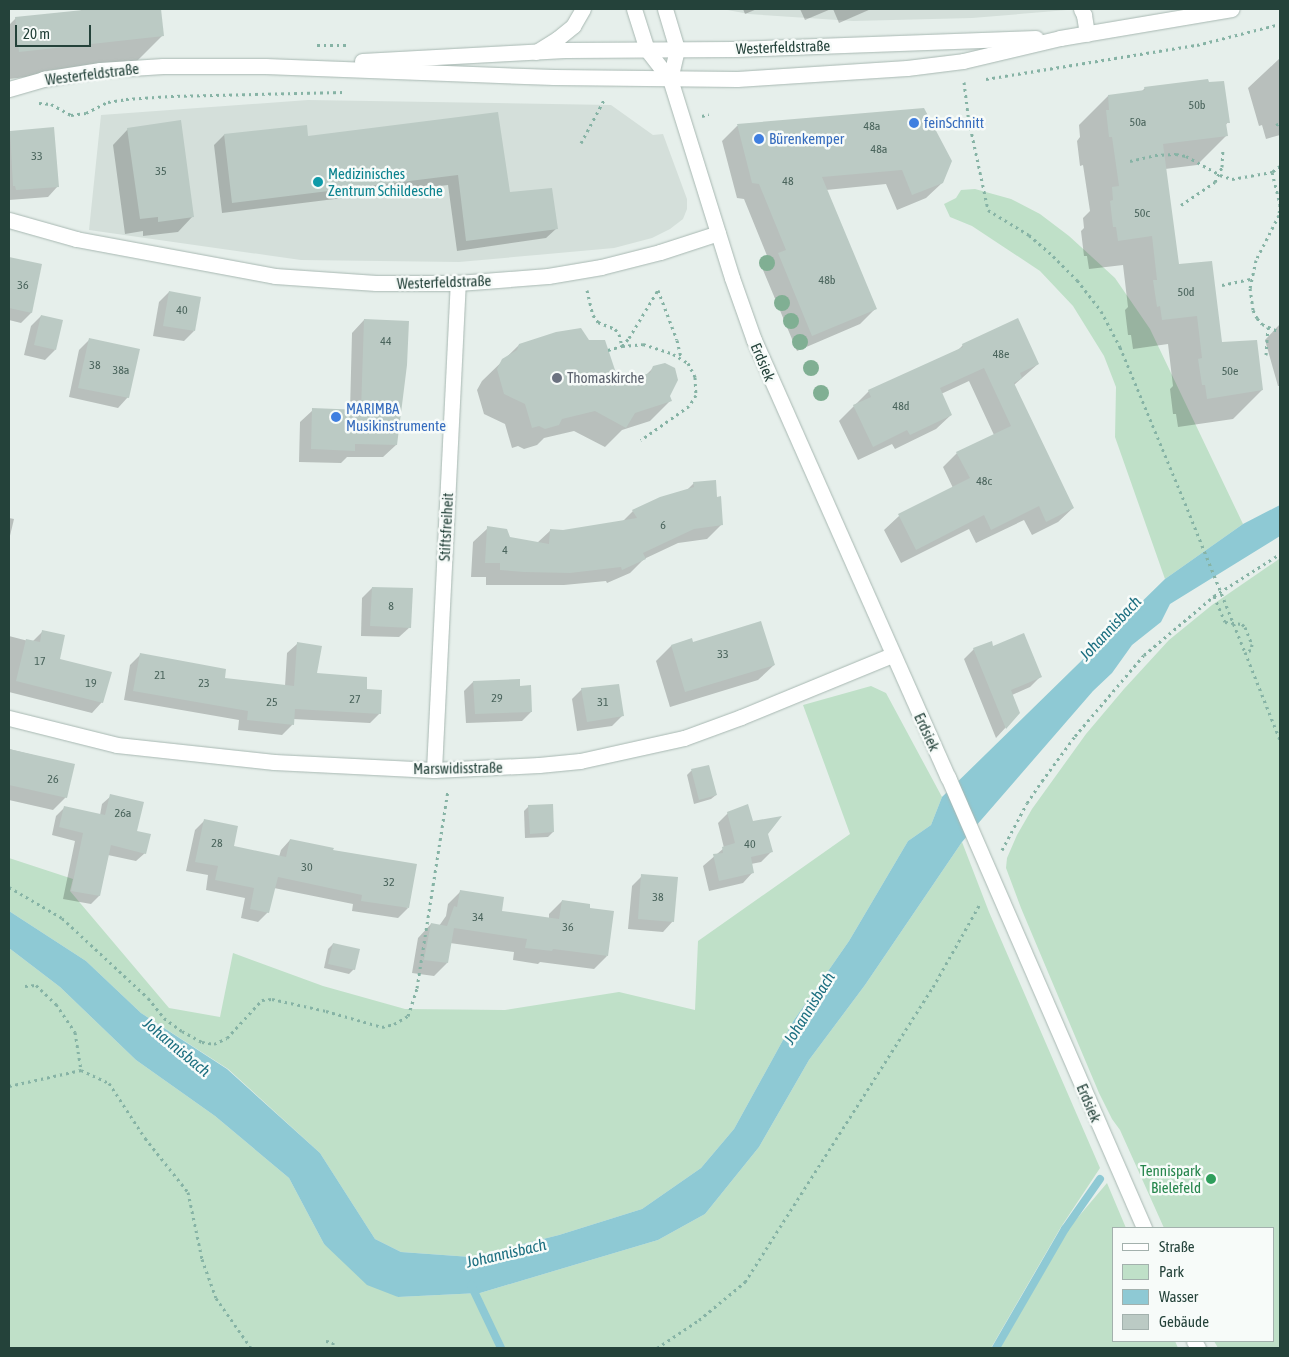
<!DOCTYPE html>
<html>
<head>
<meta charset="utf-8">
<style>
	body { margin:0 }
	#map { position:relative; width:1289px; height:1357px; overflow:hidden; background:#e6efeb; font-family:"Asap Condensed",sans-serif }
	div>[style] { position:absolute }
	.built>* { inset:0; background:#d4dfda }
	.green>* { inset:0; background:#bfe0c8 }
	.water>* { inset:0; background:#8ec9d4 }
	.shadow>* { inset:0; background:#0003 }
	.stream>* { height:8px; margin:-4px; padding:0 4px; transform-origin:4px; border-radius:4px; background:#8ec9d4 }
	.building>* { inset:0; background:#bbcac4 }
	.path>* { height:3px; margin-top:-1.5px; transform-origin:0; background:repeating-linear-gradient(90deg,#86b3a5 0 2.5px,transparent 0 6.5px) }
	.roads { filter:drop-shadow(0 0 1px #a8b8b2) drop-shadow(0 0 1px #a8b8b2) }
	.service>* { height:15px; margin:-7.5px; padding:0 7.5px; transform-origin:7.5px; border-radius:7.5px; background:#fff }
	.minor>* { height:15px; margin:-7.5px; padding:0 7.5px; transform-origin:7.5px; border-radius:7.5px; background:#fff }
	.tertiary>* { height:15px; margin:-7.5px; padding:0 7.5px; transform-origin:7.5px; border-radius:7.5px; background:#fff }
	.secondary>* { height:15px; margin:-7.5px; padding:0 7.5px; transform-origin:7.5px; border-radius:7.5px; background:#fff }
	.path-bridge>* { height:3px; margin-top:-1.5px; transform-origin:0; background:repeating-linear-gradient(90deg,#86b3a5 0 2.5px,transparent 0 6.5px) }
	.trees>* { width:16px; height:16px; margin:-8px; border-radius:50%; background:#80af93 }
	.dots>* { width:14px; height:14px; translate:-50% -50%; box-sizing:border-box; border:2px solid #f7fbf9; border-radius:50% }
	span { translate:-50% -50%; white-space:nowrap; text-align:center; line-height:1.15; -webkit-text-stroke:5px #f7fbf9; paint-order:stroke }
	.number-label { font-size:12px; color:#4a645c }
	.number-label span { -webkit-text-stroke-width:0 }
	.street-label { font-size:15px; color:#24423a }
	.shop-label { font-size:15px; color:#366cbe }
	.left { translate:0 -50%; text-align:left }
	.culture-label { font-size:15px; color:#0d838f }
	.worship-label { font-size:15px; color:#5b616d }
	.leisure-label { font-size:15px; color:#27864d }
	.right { translate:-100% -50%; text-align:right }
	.water-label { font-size:16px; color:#1c6f80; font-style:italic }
	.frame { position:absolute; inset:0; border:10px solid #24423a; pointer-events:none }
	.legend { position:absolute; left:1112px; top:1227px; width:162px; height:115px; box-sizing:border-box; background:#f7fbf9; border:1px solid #a3b1ad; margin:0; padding:6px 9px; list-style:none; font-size:15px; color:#24423a }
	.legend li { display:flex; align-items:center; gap:10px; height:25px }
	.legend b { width:25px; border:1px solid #a3b1ad }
	.scale { position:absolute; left:15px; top:25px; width:76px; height:22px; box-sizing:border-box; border:2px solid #24423a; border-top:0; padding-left:6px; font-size:15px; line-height:18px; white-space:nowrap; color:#24423a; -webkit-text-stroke:4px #f7fbf9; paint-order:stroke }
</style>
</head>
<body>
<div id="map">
	<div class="built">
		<div style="clip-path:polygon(722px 9px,1079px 9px,972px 18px,853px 21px,749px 14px)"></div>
		<div style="clip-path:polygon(308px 100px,611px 105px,653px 135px,663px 134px,687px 199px,687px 209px,683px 219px,670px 229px,652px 238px,614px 248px,459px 262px,301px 260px,89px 230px,101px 115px)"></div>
	</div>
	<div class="green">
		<div style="clip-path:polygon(975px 189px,1011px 199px,1040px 214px,1069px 236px,1115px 278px,1150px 329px,1243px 524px,1165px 579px,1115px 437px,1116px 387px,1104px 356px,1073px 306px,1040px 271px,972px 226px,950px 217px,944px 204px,956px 198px,961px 190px)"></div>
		<div style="clip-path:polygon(1279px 559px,1280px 1348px,1218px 1348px,1214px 1341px,1273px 1341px,1273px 1228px,1164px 1228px,1120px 1130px,1112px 1119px,1099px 1093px,1021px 908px,1006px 868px,1007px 858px,1017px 835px,1032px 809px,1086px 734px,1124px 689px,1169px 640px,1212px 605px)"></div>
		<div style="clip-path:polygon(871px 686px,886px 693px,942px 797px,931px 825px,908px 841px,849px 941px,794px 1020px,734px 1129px,701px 1168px,642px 1209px,559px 1235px,471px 1257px,401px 1252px,375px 1239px,320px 1153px,228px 1069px,141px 1013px,86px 961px,9px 911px,9px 858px,73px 879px,70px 891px,169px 1008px,220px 1017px,233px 953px,323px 986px,405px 1009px,505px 1010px,619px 992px,695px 1010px,698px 941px,850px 834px,803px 705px)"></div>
		<div style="clip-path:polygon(962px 842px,989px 912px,1100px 1168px,1061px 1227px,991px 1348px,9px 1348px,9px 948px,60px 987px,136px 1060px,215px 1116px,289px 1178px,324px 1244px,398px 1297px,480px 1293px,658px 1240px,705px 1214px,759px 1147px,809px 1060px,865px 985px)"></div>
		<div style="clip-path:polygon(1107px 1183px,1126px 1228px,1113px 1228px,1113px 1341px,1175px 1341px,1178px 1348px,1000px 1348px,1068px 1229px)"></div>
	</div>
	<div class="water">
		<div style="clip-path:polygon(1280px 505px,1280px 536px,1170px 604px,1161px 622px,1132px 645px,1112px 673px,1093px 691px,962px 842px,865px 985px,809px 1060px,759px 1147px,705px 1214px,658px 1240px,480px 1293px,398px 1297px,367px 1285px,324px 1244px,289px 1178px,215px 1116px,136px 1060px,60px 987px,9px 948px,9px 911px,86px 961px,141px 1013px,227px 1069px,320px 1153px,375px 1239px,401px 1252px,471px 1257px,559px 1235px,642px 1209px,701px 1168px,734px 1129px,794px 1020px,849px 941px,908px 841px,931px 825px,942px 797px,1165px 579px,1243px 524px)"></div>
	</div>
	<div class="shadow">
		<div style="clip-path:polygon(83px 9px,160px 9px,163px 35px,134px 64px,9px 79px,9px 25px,16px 18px,80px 11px)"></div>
		<div style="clip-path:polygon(743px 9px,757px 9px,745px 14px)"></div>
		<div style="clip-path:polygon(800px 9px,831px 9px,805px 20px)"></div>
		<div style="clip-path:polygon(833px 9px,871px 9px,839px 23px)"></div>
		<div style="clip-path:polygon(1280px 58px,1280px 135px,1266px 139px,1262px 125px,1259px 126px,1248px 88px)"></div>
		<div style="clip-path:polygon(1145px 88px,1228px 122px,1225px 126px,1226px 136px,1197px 165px,1165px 169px,1178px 265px,1221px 344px,1262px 390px,1233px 419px,1178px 427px,1176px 414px,1173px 414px,1170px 389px,1173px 386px,1168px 344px,1133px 349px,1131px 335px,1128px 335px,1125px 310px,1128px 307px,1123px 265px,1089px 269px,1087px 256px,1084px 256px,1081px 231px,1084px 228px,1083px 218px,1090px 211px,1083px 165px,1080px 166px,1077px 141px,1080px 137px,1079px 125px,1108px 96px,1141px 92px)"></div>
		<div style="clip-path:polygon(923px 109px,942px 183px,926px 198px,897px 210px,886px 184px,826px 190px,875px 309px,860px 324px,797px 351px,763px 270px,770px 263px,744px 199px,737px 198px,722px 141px,737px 126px)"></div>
		<div style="clip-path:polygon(497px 113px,509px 193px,557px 228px,546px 238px,457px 251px,448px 185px,222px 213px,214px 145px,224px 135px,307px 138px)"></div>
		<div style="clip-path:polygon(128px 129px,193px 216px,178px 232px,143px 236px,143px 231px,125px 234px,113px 145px)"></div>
		<div style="clip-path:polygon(11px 132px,58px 186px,48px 197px,9px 200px,9px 134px)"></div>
		<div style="clip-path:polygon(9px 259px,41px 265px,31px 313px,21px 323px,9px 320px)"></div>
		<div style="clip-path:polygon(169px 292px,194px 331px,184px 341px,153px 336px,159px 302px)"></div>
		<div style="clip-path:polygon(41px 316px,55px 350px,45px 360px,24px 355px,31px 326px)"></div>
		<div style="clip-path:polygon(364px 320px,396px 445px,383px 457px,347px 457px,341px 463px,299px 462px,300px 422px,313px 410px,350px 411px,352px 333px)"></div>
		<div style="clip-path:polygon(1280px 324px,1280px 386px,1278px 386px,1265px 340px)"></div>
		<div style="clip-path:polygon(89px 340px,128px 397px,118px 408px,69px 397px,79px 350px)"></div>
		<div style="clip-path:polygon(519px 345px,618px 384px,645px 376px,654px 367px,670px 401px,650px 421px,622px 430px,605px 447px,574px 431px,544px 438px,537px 445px,524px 449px,518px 446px,512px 448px,505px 424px,484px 414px,477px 390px,482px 381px)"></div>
		<div style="clip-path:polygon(963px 345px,1038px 364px,1014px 385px,1073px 508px,1058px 522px,1032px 535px,1024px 520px,976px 543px,969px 529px,901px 563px,884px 530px,899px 516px,953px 488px,943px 467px,957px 453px,994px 435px,969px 381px,941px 394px,951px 415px,936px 429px,895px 449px,892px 444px,858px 460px,839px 421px,869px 391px,958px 350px)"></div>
		<div style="clip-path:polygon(694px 483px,716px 498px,722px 524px,707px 539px,678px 543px,644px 559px,630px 573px,607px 583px,606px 581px,564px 585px,486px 585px,486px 577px,471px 577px,473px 542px,488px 528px,509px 538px,537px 543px,551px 530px,563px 531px,622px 522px,633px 511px,686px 491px)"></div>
		<div style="clip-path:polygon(9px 518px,14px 519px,9px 540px)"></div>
		<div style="clip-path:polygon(372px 588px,410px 627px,399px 637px,361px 636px,362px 598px)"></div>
		<div style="clip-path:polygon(43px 631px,58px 660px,102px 702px,92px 713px,9px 692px,9px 636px,32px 642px)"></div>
		<div style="clip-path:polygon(693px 643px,774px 665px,758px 680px,670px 707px,656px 661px,671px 646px)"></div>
		<div style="clip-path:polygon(297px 644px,316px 674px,380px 713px,370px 723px,293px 719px,292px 725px,282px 735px,238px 730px,239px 720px,124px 700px,130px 665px,140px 655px,223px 679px,285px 686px,287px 653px)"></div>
		<div style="clip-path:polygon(993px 647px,1040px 677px,1030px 687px,1012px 695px,1019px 713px,996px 738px,964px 659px,974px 649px)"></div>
		<div style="clip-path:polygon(473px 682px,519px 687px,531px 712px,522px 721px,466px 723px,464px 691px)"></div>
		<div style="clip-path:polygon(582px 689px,622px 716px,612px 726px,577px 731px,572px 699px)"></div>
		<div style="clip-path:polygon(9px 749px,73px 765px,66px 797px,53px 810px,9px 800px)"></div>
		<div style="clip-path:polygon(708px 766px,716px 795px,711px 799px,694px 804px,687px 775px,691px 771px)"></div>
		<div style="clip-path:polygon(111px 796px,135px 831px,145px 853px,136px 861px,108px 855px,99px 896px,91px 904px,63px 899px,75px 841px,52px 835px,56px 816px,65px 807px,100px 815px,102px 804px)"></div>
		<div style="clip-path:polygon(529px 806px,553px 832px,548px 837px,525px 838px,524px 811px)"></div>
		<div style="clip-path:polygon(728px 813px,752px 822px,766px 834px,771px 852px,761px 862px,751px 864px,753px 872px,743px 883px,709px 891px,703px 866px,724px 848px,718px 823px)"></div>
		<div style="clip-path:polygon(204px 821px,233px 847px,279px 857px,281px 850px,290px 840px,408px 908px,398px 918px,352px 911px,353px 904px,274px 888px,268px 912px,258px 922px,241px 918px,245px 898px,206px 890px,208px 875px,186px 871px,195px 830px)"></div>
		<div style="clip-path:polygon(642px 876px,673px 921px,663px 932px,628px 929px,632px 886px)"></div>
		<div style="clip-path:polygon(461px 891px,500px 912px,549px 919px,549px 914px,562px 901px,607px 956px,594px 969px,540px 962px,538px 964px,513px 960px,514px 952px,450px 943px,447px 963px,434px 976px,412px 973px,418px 938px,431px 924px,439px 926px,446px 916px,448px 904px)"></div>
		<div style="clip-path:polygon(333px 944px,354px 969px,349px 974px,324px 968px,328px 949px)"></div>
	</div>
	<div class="stream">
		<div style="left:471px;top:1285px;width:70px;rotate:64.5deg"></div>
		<div style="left:996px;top:1348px;width:138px;rotate:-59.9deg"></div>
		<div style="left:1065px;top:1229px;width:61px;rotate:-55deg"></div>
	</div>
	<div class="building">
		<div style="clip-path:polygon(93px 9px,161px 9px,164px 36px,19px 52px,15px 17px)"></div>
		<div style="clip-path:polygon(1208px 79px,1209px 82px,1224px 81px,1230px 123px,1226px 123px,1228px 136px,1163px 144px,1179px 264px,1212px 261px,1222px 342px,1257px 340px,1263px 390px,1207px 399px,1205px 385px,1202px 385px,1198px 359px,1202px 358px,1197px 316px,1162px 320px,1160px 306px,1157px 307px,1153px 280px,1157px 280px,1152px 236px,1118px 241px,1116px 227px,1113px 227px,1110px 201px,1113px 200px,1112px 187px,1119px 186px,1112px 137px,1109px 137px,1106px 110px,1109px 110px,1108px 95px,1145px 90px,1144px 87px)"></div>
		<div style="clip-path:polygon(924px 108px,952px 161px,943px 183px,912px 195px,902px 170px,822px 177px,877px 309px,812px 336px,778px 253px,786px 250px,759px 184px,752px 183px,737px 124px)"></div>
		<div style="clip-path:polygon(498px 112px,510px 192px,552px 188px,558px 229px,466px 241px,458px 175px,232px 203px,224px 134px,307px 125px,308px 136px)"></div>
		<div style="clip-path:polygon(181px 120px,194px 217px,158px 222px,158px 217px,140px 219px,127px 128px)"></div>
		<div style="clip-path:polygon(54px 127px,59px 187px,16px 190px,15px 186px,13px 186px,10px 131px)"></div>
		<div style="clip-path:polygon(9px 257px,42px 264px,32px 313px,9px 308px)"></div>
		<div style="clip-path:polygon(169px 291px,201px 297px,195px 331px,163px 326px)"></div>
		<div style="clip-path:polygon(41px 315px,63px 320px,56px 350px,34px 345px)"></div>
		<div style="clip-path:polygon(1018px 318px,1039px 364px,1020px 373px,1022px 378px,1014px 383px,1074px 508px,1046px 522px,1039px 506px,991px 530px,984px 515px,916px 550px,898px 514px,970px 478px,956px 452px,1011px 426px,984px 368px,940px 388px,952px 415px,910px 435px,907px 430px,873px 447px,853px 405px,871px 397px,868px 390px,963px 347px,962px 344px)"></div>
		<div style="clip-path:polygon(364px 319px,409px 321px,407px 365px,397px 445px,355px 444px,355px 451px,311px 449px,312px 408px,361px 410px)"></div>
		<div style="clip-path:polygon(581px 328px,589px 340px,605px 340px,619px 382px,650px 373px,653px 366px,665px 363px,675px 368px,678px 380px,670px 396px,672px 401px,635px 413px,626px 428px,595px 411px,562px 419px,559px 425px,545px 429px,539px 426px,532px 428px,525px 404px,504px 394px,497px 369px,502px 359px,517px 350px,519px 344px,556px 332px)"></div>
		<div style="clip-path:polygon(89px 338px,140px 349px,129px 398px,78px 388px)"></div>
		<div style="clip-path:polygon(716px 480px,717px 497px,721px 496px,723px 525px,694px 529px,643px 553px,646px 559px,622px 570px,621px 567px,570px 573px,524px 572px,500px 570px,500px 563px,485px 563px,487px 526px,507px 529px,510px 537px,549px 544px,550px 529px,563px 530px,637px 518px,632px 510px,660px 497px,694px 487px,693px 482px)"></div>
		<div style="clip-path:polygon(372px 587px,413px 588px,411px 628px,370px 626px)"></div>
		<div style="clip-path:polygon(761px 621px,775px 665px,685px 692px,671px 645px,692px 638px,693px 642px)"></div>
		<div style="clip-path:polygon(42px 630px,65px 635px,60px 659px,112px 672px,103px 703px,16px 681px,26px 639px,40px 642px)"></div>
		<div style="clip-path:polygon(1024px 633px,1042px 677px,1011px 690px,1020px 713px,1006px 729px,973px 648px,992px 641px,993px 646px)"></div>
		<div style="clip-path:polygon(297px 642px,322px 646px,317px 673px,367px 677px,367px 689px,382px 690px,381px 714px,295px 709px,294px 725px,247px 720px,248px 711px,133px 691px,140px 653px,226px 669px,225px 678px,294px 686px)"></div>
		<div style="clip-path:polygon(520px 679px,520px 686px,531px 685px,532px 712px,475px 714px,473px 681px)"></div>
		<div style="clip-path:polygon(619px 684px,624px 716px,587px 722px,581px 688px)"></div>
		<div style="clip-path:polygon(9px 749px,75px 764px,67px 798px,9px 785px)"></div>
		<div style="clip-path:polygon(709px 765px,717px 795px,699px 800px,691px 769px)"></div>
		<div style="clip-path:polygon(110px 794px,144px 802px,137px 831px,151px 834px,146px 854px,111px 845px,100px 896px,71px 891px,83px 833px,59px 827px,64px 806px,105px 815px)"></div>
		<div style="clip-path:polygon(553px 804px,554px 832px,530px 834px,528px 805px)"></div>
		<div style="clip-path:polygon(748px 804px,753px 821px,782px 816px,768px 834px,773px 852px,751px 857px,754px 873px,719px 881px,713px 854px,723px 853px,722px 847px,735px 843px,727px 812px)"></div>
		<div style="clip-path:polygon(204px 819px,238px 826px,234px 846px,286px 857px,290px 839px,334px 848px,333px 850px,417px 864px,409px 908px,361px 901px,362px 895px,278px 877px,269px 913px,250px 909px,254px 888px,215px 880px,218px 866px,195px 862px)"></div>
		<div style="clip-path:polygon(641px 874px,678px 877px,674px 922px,638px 919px)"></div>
		<div style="clip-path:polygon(460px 890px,504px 897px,502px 911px,559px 919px,562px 900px,590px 904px,590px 908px,614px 911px,608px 956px,553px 949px,552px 951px,525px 948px,527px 939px,454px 928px,448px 963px,424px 960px,431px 923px,447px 926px,454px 906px,457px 907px)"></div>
		<div style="clip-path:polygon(333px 943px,360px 949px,355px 970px,328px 964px)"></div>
	</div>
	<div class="path">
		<div style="left:317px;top:45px;width:31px"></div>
		<div style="left:986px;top:79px;width:214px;rotate:-9.2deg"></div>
		<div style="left:1197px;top:45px;width:86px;rotate:-14.2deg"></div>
		<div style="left:964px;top:82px;width:39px;rotate:83deg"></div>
		<div style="left:969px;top:121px;width:91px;rotate:77.9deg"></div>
		<div style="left:988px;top:210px;width:48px;rotate:31.4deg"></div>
		<div style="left:1029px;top:235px;width:32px;rotate:41deg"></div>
		<div style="left:1053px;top:256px;width:34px;rotate:45deg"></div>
		<div style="left:1077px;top:280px;width:39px;rotate:52deg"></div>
		<div style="left:1101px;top:311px;width:41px;rotate:62.2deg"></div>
		<div style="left:1120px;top:347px;width:169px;rotate:67.4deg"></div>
		<div style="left:39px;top:103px;width:12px;rotate:5deg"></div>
		<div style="left:51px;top:104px;width:23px;rotate:29deg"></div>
		<div style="left:71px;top:115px;width:15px;rotate:-8deg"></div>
		<div style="left:86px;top:113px;width:25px;rotate:-27deg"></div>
		<div style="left:108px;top:102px;width:18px;rotate:-9deg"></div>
		<div style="left:126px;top:99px;width:45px;rotate:-3.8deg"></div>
		<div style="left:171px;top:96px;width:173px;rotate:-1.3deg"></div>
		<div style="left:702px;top:116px;width:7px;rotate:-16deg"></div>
		<div style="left:1276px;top:125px;width:4px;rotate:-27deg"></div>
		<div style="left:581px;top:143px;width:51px;rotate:-61.9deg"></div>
		<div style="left:1130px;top:161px;width:26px;rotate:-13deg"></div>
		<div style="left:1155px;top:155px;width:21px;rotate:-3deg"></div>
		<div style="left:1176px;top:154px;width:10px;rotate:11deg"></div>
		<div style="left:1186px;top:156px;width:39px;rotate:29deg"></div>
		<div style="left:1220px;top:175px;width:13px;rotate:18deg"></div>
		<div style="left:1232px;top:179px;width:41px;rotate:-9.9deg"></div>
		<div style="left:1280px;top:166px;width:10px;rotate:143deg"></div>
		<div style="left:1272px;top:172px;width:33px;rotate:76deg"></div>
		<div style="left:1280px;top:204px;width:11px;rotate:95deg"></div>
		<div style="left:1279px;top:215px;width:51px;rotate:117.1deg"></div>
		<div style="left:1256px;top:260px;width:29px;rotate:102deg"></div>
		<div style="left:1250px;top:288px;width:22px;rotate:82deg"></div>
		<div style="left:1253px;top:310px;width:9px;rotate:63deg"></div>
		<div style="left:1257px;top:318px;width:8px;rotate:50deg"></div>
		<div style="left:1262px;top:324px;width:20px;rotate:24deg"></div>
		<div style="left:1181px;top:205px;width:41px;rotate:-34.1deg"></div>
		<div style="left:1215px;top:182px;width:17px;rotate:-65deg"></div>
		<div style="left:1222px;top:167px;width:19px;rotate:-87deg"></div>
		<div style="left:1222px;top:285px;width:29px;rotate:-12deg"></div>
		<div style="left:587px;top:290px;width:26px;rotate:77deg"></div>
		<div style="left:593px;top:315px;width:9px;rotate:54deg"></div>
		<div style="left:598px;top:322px;width:18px;rotate:22deg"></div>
		<div style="left:615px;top:329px;width:6px;rotate:51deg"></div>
		<div style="left:619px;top:334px;width:12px;rotate:76deg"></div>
		<div style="left:622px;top:346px;width:21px;rotate:-5deg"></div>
		<div style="left:643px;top:344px;width:32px;rotate:18deg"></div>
		<div style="left:673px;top:354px;width:17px;rotate:31deg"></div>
		<div style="left:688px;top:363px;width:16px;rotate:63deg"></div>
		<div style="left:695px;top:377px;width:18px;rotate:87deg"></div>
		<div style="left:696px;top:395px;width:13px;rotate:122deg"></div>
		<div style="left:689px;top:406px;width:59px;rotate:144.7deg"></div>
		<div style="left:658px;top:290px;width:53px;rotate:69.2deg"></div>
		<div style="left:677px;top:340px;width:17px;rotate:77deg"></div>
		<div style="left:608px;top:350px;width:15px;rotate:-16deg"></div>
		<div style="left:622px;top:346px;width:11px;rotate:-49deg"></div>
		<div style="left:629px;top:338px;width:56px;rotate:-58.9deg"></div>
		<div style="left:1266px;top:355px;width:28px;rotate:-86deg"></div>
		<div style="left:1214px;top:596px;width:28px;rotate:67deg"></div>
		<div style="left:1225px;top:622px;width:17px;rotate:7deg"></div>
		<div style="left:1242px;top:624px;width:4px;rotate:45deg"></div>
		<div style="left:1245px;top:627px;width:18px;rotate:68deg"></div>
		<div style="left:1252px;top:644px;width:6px;rotate:99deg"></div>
		<div style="left:1251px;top:650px;width:6px;rotate:162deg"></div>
		<div style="left:1245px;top:652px;width:95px;rotate:68.3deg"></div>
		<div style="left:1002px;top:850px;width:53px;rotate:-62deg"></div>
		<div style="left:1027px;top:803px;width:27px;rotate:-56deg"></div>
		<div style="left:1042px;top:781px;width:56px;rotate:-53.7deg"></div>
		<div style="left:1075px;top:736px;width:106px;rotate:-49.6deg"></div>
		<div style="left:1144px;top:655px;width:92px;rotate:-40.1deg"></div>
		<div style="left:1214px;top:596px;width:78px;rotate:-32.5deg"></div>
		<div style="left:9px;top:887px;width:61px;rotate:30.3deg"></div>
		<div style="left:62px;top:918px;width:117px;rotate:42.9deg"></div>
		<div style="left:148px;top:998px;width:26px;rotate:51deg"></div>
		<div style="left:164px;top:1018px;width:22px;rotate:36deg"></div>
		<div style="left:182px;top:1031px;width:23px;rotate:29deg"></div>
		<div style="left:202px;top:1042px;width:12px;rotate:9deg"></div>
		<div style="left:214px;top:1044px;width:14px;rotate:-25deg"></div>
		<div style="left:227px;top:1038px;width:52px;rotate:-47.4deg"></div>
		<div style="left:262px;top:1000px;width:10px;rotate:-6deg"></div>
		<div style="left:272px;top:999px;width:55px;rotate:12.5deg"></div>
		<div style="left:326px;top:1011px;width:58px;rotate:15.9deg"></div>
		<div style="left:382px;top:1027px;width:12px;rotate:-14deg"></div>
		<div style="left:394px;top:1024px;width:16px;rotate:-30deg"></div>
		<div style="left:408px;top:1016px;width:29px;rotate:-72deg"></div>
		<div style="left:417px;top:988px;width:200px;rotate:-81.1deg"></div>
		<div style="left:25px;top:986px;width:11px;rotate:-5deg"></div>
		<div style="left:36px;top:985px;width:28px;rotate:44deg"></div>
		<div style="left:56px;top:1004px;width:34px;rotate:56deg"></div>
		<div style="left:75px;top:1032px;width:38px;rotate:81deg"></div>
		<div style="left:9px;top:1086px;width:74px;rotate:-12.5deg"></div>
		<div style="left:81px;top:1070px;width:31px;rotate:25deg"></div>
		<div style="left:109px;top:1083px;width:66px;rotate:56.8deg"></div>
		<div style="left:145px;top:1138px;width:69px;rotate:51.5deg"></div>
		<div style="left:188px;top:1192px;width:68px;rotate:78.2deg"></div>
		<div style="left:202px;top:1259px;width:41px;rotate:70.3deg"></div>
		<div style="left:216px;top:1298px;width:61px;rotate:55deg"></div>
		<div style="left:326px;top:1341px;width:7px;rotate:8deg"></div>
		<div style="left:333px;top:1342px;width:6px;rotate:90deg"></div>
		<div style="left:657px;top:1348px;width:50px;rotate:-33.7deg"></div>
		<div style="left:699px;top:1320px;width:60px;rotate:-39.6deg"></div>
		<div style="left:745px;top:1282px;width:350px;rotate:-57.5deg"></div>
		<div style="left:933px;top:987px;width:95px;rotate:-60.5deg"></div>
	</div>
	<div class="roads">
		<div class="service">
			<div style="left:1081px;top:9px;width:7px;rotate:63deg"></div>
			<div style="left:1084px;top:15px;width:19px;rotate:81deg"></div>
		</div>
		<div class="minor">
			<div style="left:670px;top:79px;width:208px;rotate:72.7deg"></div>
			<div style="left:732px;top:278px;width:66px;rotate:70.5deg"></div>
			<div style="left:754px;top:340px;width:478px;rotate:66.1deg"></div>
			<div style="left:948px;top:777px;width:492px;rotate:66.5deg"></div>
			<div style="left:9px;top:220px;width:70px;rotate:15.8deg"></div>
			<div style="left:76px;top:239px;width:202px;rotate:10.5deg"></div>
			<div style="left:275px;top:276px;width:101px;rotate:4deg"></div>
			<div style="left:376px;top:283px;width:82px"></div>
			<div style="left:458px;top:283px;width:90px;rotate:-4.4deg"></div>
			<div style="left:548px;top:276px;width:54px;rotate:-9.6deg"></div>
			<div style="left:601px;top:267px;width:61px;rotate:-14.3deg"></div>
			<div style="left:660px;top:252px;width:61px;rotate:-18.1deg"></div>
			<div style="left:9px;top:718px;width:111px;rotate:14deg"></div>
			<div style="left:117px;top:745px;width:158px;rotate:6.2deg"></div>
			<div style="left:274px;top:762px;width:160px;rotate:2.9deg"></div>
			<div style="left:434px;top:770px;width:105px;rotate:-2.7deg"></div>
			<div style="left:539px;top:765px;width:41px;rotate:-5.6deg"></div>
			<div style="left:580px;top:761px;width:107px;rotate:-12.5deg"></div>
			<div style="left:684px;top:738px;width:61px;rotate:-20.2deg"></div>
			<div style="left:741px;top:717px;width:163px;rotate:-22.3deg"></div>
			<div style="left:434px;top:770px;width:488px;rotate:-87.2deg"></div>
			<div style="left:1194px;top:1341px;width:8px;rotate:60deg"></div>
		</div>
		<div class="tertiary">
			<div style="left:634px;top:9px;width:43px;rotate:72.4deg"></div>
			<div style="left:647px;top:50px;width:37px;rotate:52deg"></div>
			<div style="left:665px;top:9px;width:42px;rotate:73.3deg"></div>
			<div style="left:677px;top:49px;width:31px;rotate:103deg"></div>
			<div style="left:536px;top:52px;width:25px;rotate:-32deg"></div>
			<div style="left:557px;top:39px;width:21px;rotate:-39deg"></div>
			<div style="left:573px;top:26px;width:20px;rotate:-60deg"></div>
		</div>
		<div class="secondary">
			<div style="left:362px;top:61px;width:203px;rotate:-3.1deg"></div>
			<div style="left:565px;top:50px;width:170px;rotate:-0.3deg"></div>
			<div style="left:735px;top:49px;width:301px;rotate:-2.1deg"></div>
			<div style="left:9px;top:89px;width:35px;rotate:-16deg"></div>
			<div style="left:43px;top:79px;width:58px;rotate:-9deg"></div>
			<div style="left:100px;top:70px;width:63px;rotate:-3.6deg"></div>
			<div style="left:163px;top:66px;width:102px"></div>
			<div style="left:265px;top:66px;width:289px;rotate:2.2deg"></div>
			<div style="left:554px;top:77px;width:183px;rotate:0.6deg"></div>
			<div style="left:737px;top:79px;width:170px;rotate:-3.7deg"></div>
			<div style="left:907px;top:68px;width:56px;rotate:-7.1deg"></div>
			<div style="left:963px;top:61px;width:100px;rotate:-13.3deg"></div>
			<div style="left:1060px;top:38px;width:174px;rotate:-9.6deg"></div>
		</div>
	</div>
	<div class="path-bridge">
		<div style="left:1185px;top:503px;width:161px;rotate:68.1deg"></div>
	</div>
	<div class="trees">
		<div style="left:767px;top:263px"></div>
		<div style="left:782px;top:303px"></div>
		<div style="left:791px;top:321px"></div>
		<div style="left:800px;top:342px"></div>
		<div style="left:811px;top:368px"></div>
		<div style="left:821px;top:393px"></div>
	</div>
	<div class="dots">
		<div style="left:914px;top:123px;background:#3f7fe0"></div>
		<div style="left:759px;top:139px;background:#3f7fe0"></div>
		<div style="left:318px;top:182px;background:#0f9aa8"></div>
		<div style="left:557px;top:378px;background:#6b7280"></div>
		<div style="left:336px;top:417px;background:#3f7fe0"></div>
		<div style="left:1211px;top:1179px;background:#2e9e5b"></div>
	</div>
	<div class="number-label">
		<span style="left:1197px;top:106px">50b</span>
		<span style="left:1138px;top:123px">50a</span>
		<span style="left:872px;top:127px">48a</span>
		<span style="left:879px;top:150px">48a</span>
		<span style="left:37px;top:157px">33</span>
		<span style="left:161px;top:172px">35</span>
		<span style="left:788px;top:182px">48</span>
		<span style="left:1142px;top:214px">50c</span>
		<span style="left:827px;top:281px">48b</span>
		<span style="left:23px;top:286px">36</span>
		<span style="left:1186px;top:293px">50d</span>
		<span style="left:182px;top:311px">40</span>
		<span style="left:386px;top:342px">44</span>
		<span style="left:1001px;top:355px">48e</span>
		<span style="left:95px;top:366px">38</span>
		<span style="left:121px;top:371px">38a</span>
		<span style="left:1230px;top:372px">50e</span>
		<span style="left:901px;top:407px">48d</span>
		<span style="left:984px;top:482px">48c</span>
		<span style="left:663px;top:526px">6</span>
		<span style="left:505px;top:551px">4</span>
		<span style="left:391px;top:607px">8</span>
		<span style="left:723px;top:655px">33</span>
		<span style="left:40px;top:662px">17</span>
		<span style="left:160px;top:676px">21</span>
		<span style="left:91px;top:684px">19</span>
		<span style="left:204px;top:684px">23</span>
		<span style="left:497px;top:699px">29</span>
		<span style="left:355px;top:700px">27</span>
		<span style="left:272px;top:703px">25</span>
		<span style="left:603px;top:703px">31</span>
		<span style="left:53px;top:780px">26</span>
		<span style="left:123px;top:814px">26a</span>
		<span style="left:217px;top:844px">28</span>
		<span style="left:750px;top:845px">40</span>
		<span style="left:307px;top:868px">30</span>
		<span style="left:389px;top:883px">32</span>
		<span style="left:658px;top:898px">38</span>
		<span style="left:478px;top:918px">34</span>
		<span style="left:568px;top:928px">36</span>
	</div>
	<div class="street-label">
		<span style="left:783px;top:47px;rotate:-2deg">Westerfeldstraße</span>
		<span style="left:92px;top:74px;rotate:-7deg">Westerfeldstraße</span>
		<span style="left:444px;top:282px;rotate:-2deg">Westerfeldstraße</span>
		<span style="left:763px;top:362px;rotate:67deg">Erdsiek</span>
		<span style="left:446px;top:527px;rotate:-87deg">Stiftsfreiheit</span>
		<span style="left:927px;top:732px;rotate:65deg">Erdsiek</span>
		<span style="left:458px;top:768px;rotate:-1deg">Marswidisstraße</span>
		<span style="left:1089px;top:1103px;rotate:67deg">Erdsiek</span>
	</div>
	<div class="shop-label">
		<span class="left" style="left:924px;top:123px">feinSchnitt</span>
		<span class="left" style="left:769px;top:139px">Bürenkemper</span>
		<span class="left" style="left:346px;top:417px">MARIMBA<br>Musikinstrumente</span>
	</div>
	<div class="culture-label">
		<span class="left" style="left:328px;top:182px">Medizinisches<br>Zentrum Schildesche</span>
	</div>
	<div class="worship-label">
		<span class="left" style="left:567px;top:378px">Thomaskirche</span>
	</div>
	<div class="leisure-label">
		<span class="right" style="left:1201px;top:1179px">Tennispark<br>Bielefeld</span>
	</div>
	<div class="water-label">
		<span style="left:1110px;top:628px;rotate:-47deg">Johannisbach</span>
		<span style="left:809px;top:1008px;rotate:-58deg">Johannisbach</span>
		<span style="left:177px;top:1047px;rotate:40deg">Johannisbach</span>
		<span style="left:506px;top:1253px;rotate:-13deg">Johannisbach</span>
	</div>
	<div class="frame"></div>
	<ul class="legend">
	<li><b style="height:6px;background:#fff"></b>Straße</li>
	<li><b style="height:14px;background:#bfe0c8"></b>Park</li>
	<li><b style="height:14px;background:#8ec9d4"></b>Wasser</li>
	<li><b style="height:14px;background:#bbcac4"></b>Gebäude</li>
	</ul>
	<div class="scale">20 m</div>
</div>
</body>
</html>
